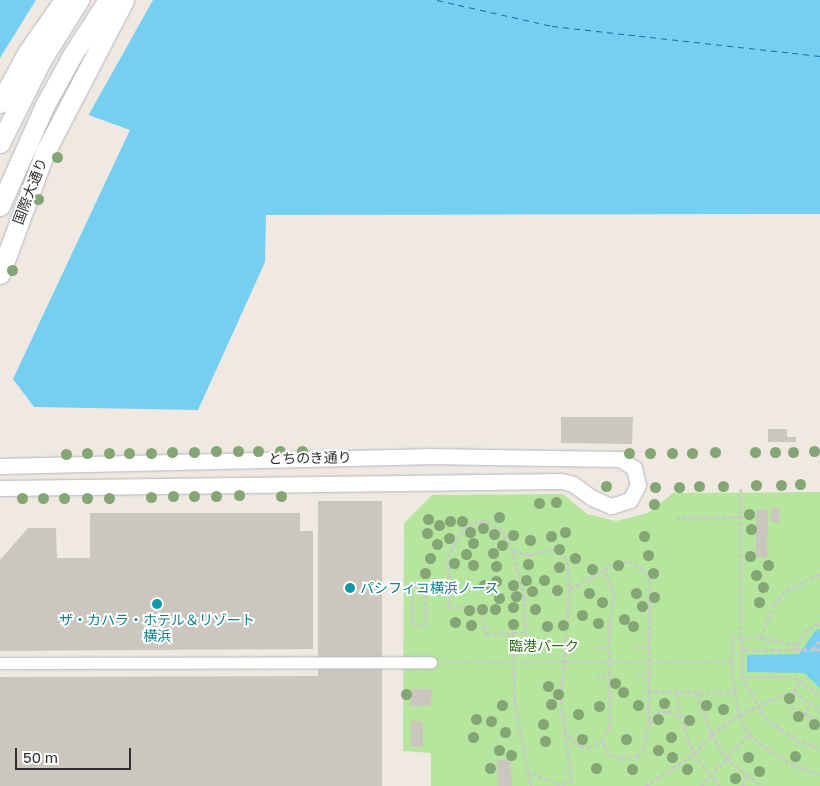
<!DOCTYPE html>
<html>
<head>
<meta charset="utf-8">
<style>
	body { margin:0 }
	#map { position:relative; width:820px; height:786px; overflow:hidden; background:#efe9e1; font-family:"Golos Text","Noto Sans JP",sans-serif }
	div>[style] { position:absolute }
	.green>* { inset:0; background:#b6e59e }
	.water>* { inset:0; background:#75cff0 }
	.pier>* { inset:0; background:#efe9e1 }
	.ferry>* { height:1px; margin-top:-0.5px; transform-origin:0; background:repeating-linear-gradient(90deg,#0d6fa3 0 6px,transparent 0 11px) }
	.building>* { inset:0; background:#cbc7bf }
	.path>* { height:2.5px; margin-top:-1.25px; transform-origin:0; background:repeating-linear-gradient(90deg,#c9c9c9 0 4px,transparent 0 6.5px) }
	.roads { filter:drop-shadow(0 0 1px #b4b7c1) drop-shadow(0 0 1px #b4b7c1) }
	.pedestrian>* { height:11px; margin:-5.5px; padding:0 5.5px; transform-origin:5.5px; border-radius:5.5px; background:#fff }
	.minor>* { height:15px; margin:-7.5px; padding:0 7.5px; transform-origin:7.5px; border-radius:7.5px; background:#fff }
	.tertiary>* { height:19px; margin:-9.5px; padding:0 9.5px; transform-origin:9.5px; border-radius:9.5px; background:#fff }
	.trees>* { width:11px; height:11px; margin:-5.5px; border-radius:50%; background:#84a574 }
	.dots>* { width:14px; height:14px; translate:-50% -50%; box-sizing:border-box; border:2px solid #fff; border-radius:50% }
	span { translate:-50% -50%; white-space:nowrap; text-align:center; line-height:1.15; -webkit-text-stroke:4px #fff; paint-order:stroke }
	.street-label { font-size:14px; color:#2e2e2e }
	.culture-label { font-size:14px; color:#0d838f }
	.left { translate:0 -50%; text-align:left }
	.park-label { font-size:14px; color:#2c6e1b }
	.scale { position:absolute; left:15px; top:748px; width:116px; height:22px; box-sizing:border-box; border:2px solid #2e2e2e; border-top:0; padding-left:6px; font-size:15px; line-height:18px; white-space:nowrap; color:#2e2e2e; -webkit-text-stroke:4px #fff; paint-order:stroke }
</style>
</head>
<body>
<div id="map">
	<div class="green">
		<div style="clip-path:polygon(820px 492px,820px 786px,431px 786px,431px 753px,403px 751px,404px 523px,432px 495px,563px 494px,587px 514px,616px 521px,648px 513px,673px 493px)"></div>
	</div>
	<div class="water">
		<div style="clip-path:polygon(0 0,820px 0,820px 214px,266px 215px,265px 262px,198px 410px,34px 407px,13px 379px,130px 130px,0 83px)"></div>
		<div style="clip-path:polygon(820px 629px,820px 688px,804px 673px,747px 672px,747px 655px,799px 654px,815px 631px)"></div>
	</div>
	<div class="pier">
		<div style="clip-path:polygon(36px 0,153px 0,88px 116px,0 86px,0 58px)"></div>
	</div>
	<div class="ferry">
		<div style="left:437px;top:0;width:118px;rotate:12.7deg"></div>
		<div style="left:552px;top:26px;width:270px;rotate:6.4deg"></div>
	</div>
	<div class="building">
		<div style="clip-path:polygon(561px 417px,633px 417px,632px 444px,561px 443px)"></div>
		<div style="clip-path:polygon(768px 429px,787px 429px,787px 437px,796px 437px,796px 442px,768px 442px)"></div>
		<div style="clip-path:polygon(318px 501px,382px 501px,382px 786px,0 786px,0 677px,318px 676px)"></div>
		<div style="clip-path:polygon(771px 508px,779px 508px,779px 522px,771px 522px)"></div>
		<div style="clip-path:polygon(756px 510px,768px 510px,767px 557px,756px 557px)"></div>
		<div style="clip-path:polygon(90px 513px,300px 513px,300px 531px,313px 531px,313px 649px,0 651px,0 560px,28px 528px,56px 528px,57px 558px,90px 558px)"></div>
		<div style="clip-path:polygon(410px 689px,432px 689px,431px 706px,410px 706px)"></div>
		<div style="clip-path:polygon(411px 721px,423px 721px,423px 747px,411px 747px)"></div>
		<div style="clip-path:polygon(497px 760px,510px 760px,512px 786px,498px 786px)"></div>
	</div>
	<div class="path">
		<div style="left:741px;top:489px;width:149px;rotate:90deg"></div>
		<div style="left:741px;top:638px;width:7px;rotate:180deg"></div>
		<div style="left:734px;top:638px;width:24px;rotate:97deg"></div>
		<div style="left:731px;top:662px;width:54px;rotate:81.4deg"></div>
		<div style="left:739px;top:715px;width:21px;rotate:62deg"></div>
		<div style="left:749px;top:734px;width:25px;rotate:40deg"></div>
		<div style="left:768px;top:750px;width:29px;rotate:31deg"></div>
		<div style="left:793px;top:765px;width:28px;rotate:18deg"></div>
		<div style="left:676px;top:518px;width:65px;rotate:-0.9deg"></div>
		<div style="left:513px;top:551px;width:16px;rotate:15deg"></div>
		<div style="left:528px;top:555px;width:23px;rotate:-13deg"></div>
		<div style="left:550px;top:550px;width:11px;rotate:5deg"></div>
		<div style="left:561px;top:551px;width:13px;rotate:58deg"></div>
		<div style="left:568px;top:562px;width:27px;rotate:86deg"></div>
		<div style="left:570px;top:589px;width:111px;rotate:94.6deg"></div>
		<div style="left:561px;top:700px;width:82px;rotate:82.3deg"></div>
		<div style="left:572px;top:781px;width:13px;rotate:162deg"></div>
		<div style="left:560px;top:785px;width:34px;rotate:-159deg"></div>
		<div style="left:570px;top:589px;width:53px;rotate:-29.5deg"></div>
		<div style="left:616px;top:563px;width:13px;rotate:-9deg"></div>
		<div style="left:629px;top:561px;width:14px;rotate:30deg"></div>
		<div style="left:641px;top:568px;width:15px;rotate:53deg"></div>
		<div style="left:650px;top:580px;width:143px;rotate:90.4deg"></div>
		<div style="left:649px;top:723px;width:25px;rotate:101deg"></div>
		<div style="left:644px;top:748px;width:11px;rotate:124deg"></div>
		<div style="left:638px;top:757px;width:17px;rotate:173deg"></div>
		<div style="left:621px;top:759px;width:14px;rotate:-159deg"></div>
		<div style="left:608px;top:754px;width:14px;rotate:-115deg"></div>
		<div style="left:412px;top:594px;width:31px;rotate:88deg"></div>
		<div style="left:413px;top:625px;width:13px"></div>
		<div style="left:426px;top:625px;width:31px;rotate:-92deg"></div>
		<div style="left:425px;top:594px;width:24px"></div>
		<div style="left:514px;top:633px;width:11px"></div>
		<div style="left:525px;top:633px;width:36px;rotate:-92deg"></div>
		<div style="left:524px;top:597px;width:48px;rotate:-104.6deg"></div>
		<div style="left:512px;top:551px;width:22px;rotate:-117deg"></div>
		<div style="left:502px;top:531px;width:21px;rotate:-151deg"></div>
		<div style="left:484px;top:521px;width:19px;rotate:164deg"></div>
		<div style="left:466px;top:526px;width:33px;rotate:121deg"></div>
		<div style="left:449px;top:554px;width:53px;rotate:90deg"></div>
		<div style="left:449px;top:607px;width:24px;rotate:2deg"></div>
		<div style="left:473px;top:608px;width:9px;rotate:27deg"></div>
		<div style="left:481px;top:612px;width:23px;rotate:77deg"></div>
		<div style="left:486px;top:634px;width:28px;rotate:-2deg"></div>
		<div style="left:514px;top:633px;width:69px;rotate:89.2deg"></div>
		<div style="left:515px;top:702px;width:86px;rotate:79.2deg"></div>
		<div style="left:761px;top:638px;width:36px;rotate:10deg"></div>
		<div style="left:596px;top:648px;width:13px"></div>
		<div style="left:635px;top:648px;width:13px"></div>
		<div style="left:742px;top:650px;width:12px;rotate:-95deg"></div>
		<div style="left:741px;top:638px;width:20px"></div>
		<div style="left:761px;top:638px;width:35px;rotate:-70deg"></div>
		<div style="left:773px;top:605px;width:21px;rotate:-47deg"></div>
		<div style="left:787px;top:590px;width:37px;rotate:-26deg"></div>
		<div style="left:795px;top:650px;width:20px;rotate:-63deg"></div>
		<div style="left:804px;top:632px;width:19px;rotate:-32deg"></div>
		<div style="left:813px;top:650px;width:12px;rotate:-55deg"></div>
		<div style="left:820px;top:650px;width:78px;rotate:180deg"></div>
		<div style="left:742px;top:650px;width:27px;rotate:90deg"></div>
		<div style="left:742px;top:677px;width:52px"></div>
		<div style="left:794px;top:677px;width:32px;rotate:35deg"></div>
		<div style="left:442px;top:662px;width:289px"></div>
		<div style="left:635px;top:676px;width:12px"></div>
		<div style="left:596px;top:677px;width:12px;rotate:-5deg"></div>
		<div style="left:742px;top:677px;width:46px;rotate:60.1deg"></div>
		<div style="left:765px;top:717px;width:39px;rotate:37deg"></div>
		<div style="left:796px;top:740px;width:25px;rotate:18deg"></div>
		<div style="left:648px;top:691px;width:86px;rotate:1.3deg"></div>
		<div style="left:793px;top:692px;width:12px;rotate:-55deg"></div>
		<div style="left:697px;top:693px;width:44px;rotate:69.9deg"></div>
		<div style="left:712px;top:734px;width:28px;rotate:60deg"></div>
		<div style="left:726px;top:758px;width:46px;rotate:37.9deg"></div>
		<div style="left:678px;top:694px;width:21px;rotate:85deg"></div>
		<div style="left:680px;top:715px;width:41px;rotate:70.3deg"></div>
		<div style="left:694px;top:754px;width:41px;rotate:52deg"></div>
		<div style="left:791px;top:707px;width:33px;rotate:27deg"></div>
		<div style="left:805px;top:716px;width:11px;rotate:-68deg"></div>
		<div style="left:649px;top:723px;width:13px;rotate:-51deg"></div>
		<div style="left:657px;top:713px;width:11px;rotate:-10deg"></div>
		<div style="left:668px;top:711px;width:12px;rotate:20deg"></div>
		<div style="left:564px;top:731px;width:22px;rotate:43deg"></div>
		<div style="left:580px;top:746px;width:9px;rotate:13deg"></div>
		<div style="left:589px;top:748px;width:15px;rotate:-28deg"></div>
		<div style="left:602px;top:741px;width:17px;rotate:-62deg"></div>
		<div style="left:610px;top:726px;width:99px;rotate:-90.6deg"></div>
		<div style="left:609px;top:627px;width:30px;rotate:-81deg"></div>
		<div style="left:614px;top:597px;width:29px;rotate:-108deg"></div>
		<div style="left:645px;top:786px;width:59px;rotate:-33.1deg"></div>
		<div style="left:694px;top:754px;width:27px;rotate:-48deg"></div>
		<div style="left:712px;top:734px;width:33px;rotate:-35deg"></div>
		<div style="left:739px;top:715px;width:33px;rotate:-25deg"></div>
		<div style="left:769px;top:701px;width:26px;rotate:-21deg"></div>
		<div style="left:793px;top:692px;width:32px;rotate:32deg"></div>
		<div style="left:701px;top:786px;width:71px;rotate:-47.3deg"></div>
		<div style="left:742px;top:786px;width:10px;rotate:-61deg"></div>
	</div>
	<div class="roads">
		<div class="pedestrian">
			<div style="left:0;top:663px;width:431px;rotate:-0.1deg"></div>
		</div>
		<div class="minor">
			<div style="left:0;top:466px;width:426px;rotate:-1.3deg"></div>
			<div style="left:426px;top:456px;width:194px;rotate:0.9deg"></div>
			<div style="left:620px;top:459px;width:17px;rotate:33deg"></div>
			<div style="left:634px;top:468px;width:17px;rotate:77deg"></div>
			<div style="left:638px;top:485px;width:17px;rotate:118deg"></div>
			<div style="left:630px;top:500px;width:20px;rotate:162deg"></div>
			<div style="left:611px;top:506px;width:21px;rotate:-157deg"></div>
			<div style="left:592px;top:498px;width:24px;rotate:-144deg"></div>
			<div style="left:573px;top:484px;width:12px;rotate:-166deg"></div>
			<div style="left:561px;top:481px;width:561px;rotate:179.29deg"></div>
		</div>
		<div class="tertiary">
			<div style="left:0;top:103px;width:57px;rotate:-61.6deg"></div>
			<div style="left:27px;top:53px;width:65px;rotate:-55.1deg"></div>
			<div style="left:0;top:143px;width:94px;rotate:-63.4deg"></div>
			<div style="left:42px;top:59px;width:70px;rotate:-57.9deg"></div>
			<div style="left:0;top:206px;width:111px;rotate:-66deg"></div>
			<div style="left:45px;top:105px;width:58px;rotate:-61.2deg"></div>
			<div style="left:73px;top:54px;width:64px;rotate:-57.1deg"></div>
			<div style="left:0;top:274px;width:130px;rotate:-69.8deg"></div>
			<div style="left:45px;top:152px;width:171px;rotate:-62.5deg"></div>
		</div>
	</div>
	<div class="trees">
		<div style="left:57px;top:157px"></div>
		<div style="left:38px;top:199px"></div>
		<div style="left:12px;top:270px"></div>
		<div style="left:216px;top:451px"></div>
		<div style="left:238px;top:451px"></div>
		<div style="left:258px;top:451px"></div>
		<div style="left:280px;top:451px"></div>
		<div style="left:302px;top:451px"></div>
		<div style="left:814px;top:451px"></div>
		<div style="left:172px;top:452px"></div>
		<div style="left:194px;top:452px"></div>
		<div style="left:715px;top:452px"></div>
		<div style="left:755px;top:452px"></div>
		<div style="left:775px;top:452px"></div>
		<div style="left:793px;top:452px"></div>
		<div style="left:87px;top:453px"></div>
		<div style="left:109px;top:453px"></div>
		<div style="left:129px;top:453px"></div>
		<div style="left:151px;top:453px"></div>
		<div style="left:629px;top:453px"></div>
		<div style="left:650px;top:453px"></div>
		<div style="left:672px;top:453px"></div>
		<div style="left:692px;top:453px"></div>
		<div style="left:66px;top:454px"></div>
		<div style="left:800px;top:484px"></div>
		<div style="left:756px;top:485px"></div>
		<div style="left:781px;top:485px"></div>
		<div style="left:606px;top:486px"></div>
		<div style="left:699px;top:486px"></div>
		<div style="left:723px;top:486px"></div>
		<div style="left:655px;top:487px"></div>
		<div style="left:679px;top:487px"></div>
		<div style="left:239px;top:495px"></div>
		<div style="left:173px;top:496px"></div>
		<div style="left:194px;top:496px"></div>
		<div style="left:216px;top:496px"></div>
		<div style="left:281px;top:496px"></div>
		<div style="left:151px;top:497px"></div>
		<div style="left:22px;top:498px"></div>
		<div style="left:43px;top:498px"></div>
		<div style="left:64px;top:498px"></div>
		<div style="left:87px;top:498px"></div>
		<div style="left:109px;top:498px"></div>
		<div style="left:556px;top:502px"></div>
		<div style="left:539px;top:503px"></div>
		<div style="left:654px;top:504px"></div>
		<div style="left:749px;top:514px"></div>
		<div style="left:499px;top:517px"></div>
		<div style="left:428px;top:519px"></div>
		<div style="left:450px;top:521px"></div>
		<div style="left:462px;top:521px"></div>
		<div style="left:439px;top:525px"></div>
		<div style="left:483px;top:528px"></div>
		<div style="left:751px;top:529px"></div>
		<div style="left:470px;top:532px"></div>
		<div style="left:565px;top:532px"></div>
		<div style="left:427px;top:533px"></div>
		<div style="left:494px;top:534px"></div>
		<div style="left:513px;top:535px"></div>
		<div style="left:551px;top:536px"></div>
		<div style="left:644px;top:536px"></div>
		<div style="left:449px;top:538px"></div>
		<div style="left:530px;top:540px"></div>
		<div style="left:473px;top:543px"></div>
		<div style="left:437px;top:544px"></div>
		<div style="left:502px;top:545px"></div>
		<div style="left:559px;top:549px"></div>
		<div style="left:493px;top:553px"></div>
		<div style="left:466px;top:554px"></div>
		<div style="left:648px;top:555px"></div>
		<div style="left:750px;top:556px"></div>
		<div style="left:430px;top:558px"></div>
		<div style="left:575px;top:558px"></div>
		<div style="left:454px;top:563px"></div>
		<div style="left:528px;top:564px"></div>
		<div style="left:473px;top:565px"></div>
		<div style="left:618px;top:565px"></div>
		<div style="left:768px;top:565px"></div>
		<div style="left:496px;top:566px"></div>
		<div style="left:559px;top:567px"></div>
		<div style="left:592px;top:569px"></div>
		<div style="left:425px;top:573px"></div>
		<div style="left:653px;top:573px"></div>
		<div style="left:756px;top:575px"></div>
		<div style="left:526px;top:580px"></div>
		<div style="left:544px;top:580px"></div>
		<div style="left:496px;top:581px"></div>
		<div style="left:484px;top:585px"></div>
		<div style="left:513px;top:585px"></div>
		<div style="left:426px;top:587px"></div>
		<div style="left:763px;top:587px"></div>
		<div style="left:557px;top:590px"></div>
		<div style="left:532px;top:591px"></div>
		<div style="left:589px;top:593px"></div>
		<div style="left:636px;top:593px"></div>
		<div style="left:516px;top:596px"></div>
		<div style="left:654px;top:597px"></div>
		<div style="left:499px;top:598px"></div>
		<div style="left:602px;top:602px"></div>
		<div style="left:759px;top:602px"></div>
		<div style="left:642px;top:606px"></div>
		<div style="left:513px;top:607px"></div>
		<div style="left:482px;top:609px"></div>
		<div style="left:495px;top:609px"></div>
		<div style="left:535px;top:609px"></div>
		<div style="left:469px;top:610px"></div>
		<div style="left:582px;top:615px"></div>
		<div style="left:624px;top:619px"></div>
		<div style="left:455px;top:622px"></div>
		<div style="left:598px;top:623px"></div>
		<div style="left:513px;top:624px"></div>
		<div style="left:471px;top:625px"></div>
		<div style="left:563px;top:625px"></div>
		<div style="left:547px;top:626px"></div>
		<div style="left:633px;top:626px"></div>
		<div style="left:615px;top:683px"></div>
		<div style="left:548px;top:686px"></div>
		<div style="left:623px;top:692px"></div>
		<div style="left:406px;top:694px"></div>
		<div style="left:558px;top:694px"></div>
		<div style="left:789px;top:698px"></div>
		<div style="left:664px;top:703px"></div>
		<div style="left:551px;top:704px"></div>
		<div style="left:502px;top:705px"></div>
		<div style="left:638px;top:705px"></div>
		<div style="left:706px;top:705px"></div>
		<div style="left:599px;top:706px"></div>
		<div style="left:723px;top:709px"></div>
		<div style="left:578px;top:714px"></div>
		<div style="left:798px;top:716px"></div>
		<div style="left:476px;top:719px"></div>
		<div style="left:658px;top:719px"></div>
		<div style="left:689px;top:720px"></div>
		<div style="left:491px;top:721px"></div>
		<div style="left:543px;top:724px"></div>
		<div style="left:814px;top:724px"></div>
		<div style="left:505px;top:732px"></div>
		<div style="left:473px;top:737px"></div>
		<div style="left:671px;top:737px"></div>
		<div style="left:582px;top:739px"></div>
		<div style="left:626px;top:739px"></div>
		<div style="left:545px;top:741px"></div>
		<div style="left:499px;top:750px"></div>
		<div style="left:658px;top:750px"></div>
		<div style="left:511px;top:755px"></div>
		<div style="left:795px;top:756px"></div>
		<div style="left:672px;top:757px"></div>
		<div style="left:748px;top:757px"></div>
		<div style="left:490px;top:768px"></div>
		<div style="left:596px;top:768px"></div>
		<div style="left:632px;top:769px"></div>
		<div style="left:687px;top:769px"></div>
		<div style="left:759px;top:771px"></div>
		<div style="left:735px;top:778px"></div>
	</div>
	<div class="dots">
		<div style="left:350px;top:588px;background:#0f9aa8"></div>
		<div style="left:157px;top:604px;background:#0f9aa8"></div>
	</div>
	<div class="street-label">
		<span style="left:30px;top:191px;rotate:-69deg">国際大通り</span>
		<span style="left:310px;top:458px;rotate:-1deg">とちのき通り</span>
	</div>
	<div class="culture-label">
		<span class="left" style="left:360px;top:588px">パシフィコ横浜ノース</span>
		<span style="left:157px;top:628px">ザ・カハラ・ホテル＆リゾート<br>横浜</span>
	</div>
	<div class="park-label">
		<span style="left:544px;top:646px">臨港パーク</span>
	</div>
	<div class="scale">50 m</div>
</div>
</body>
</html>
